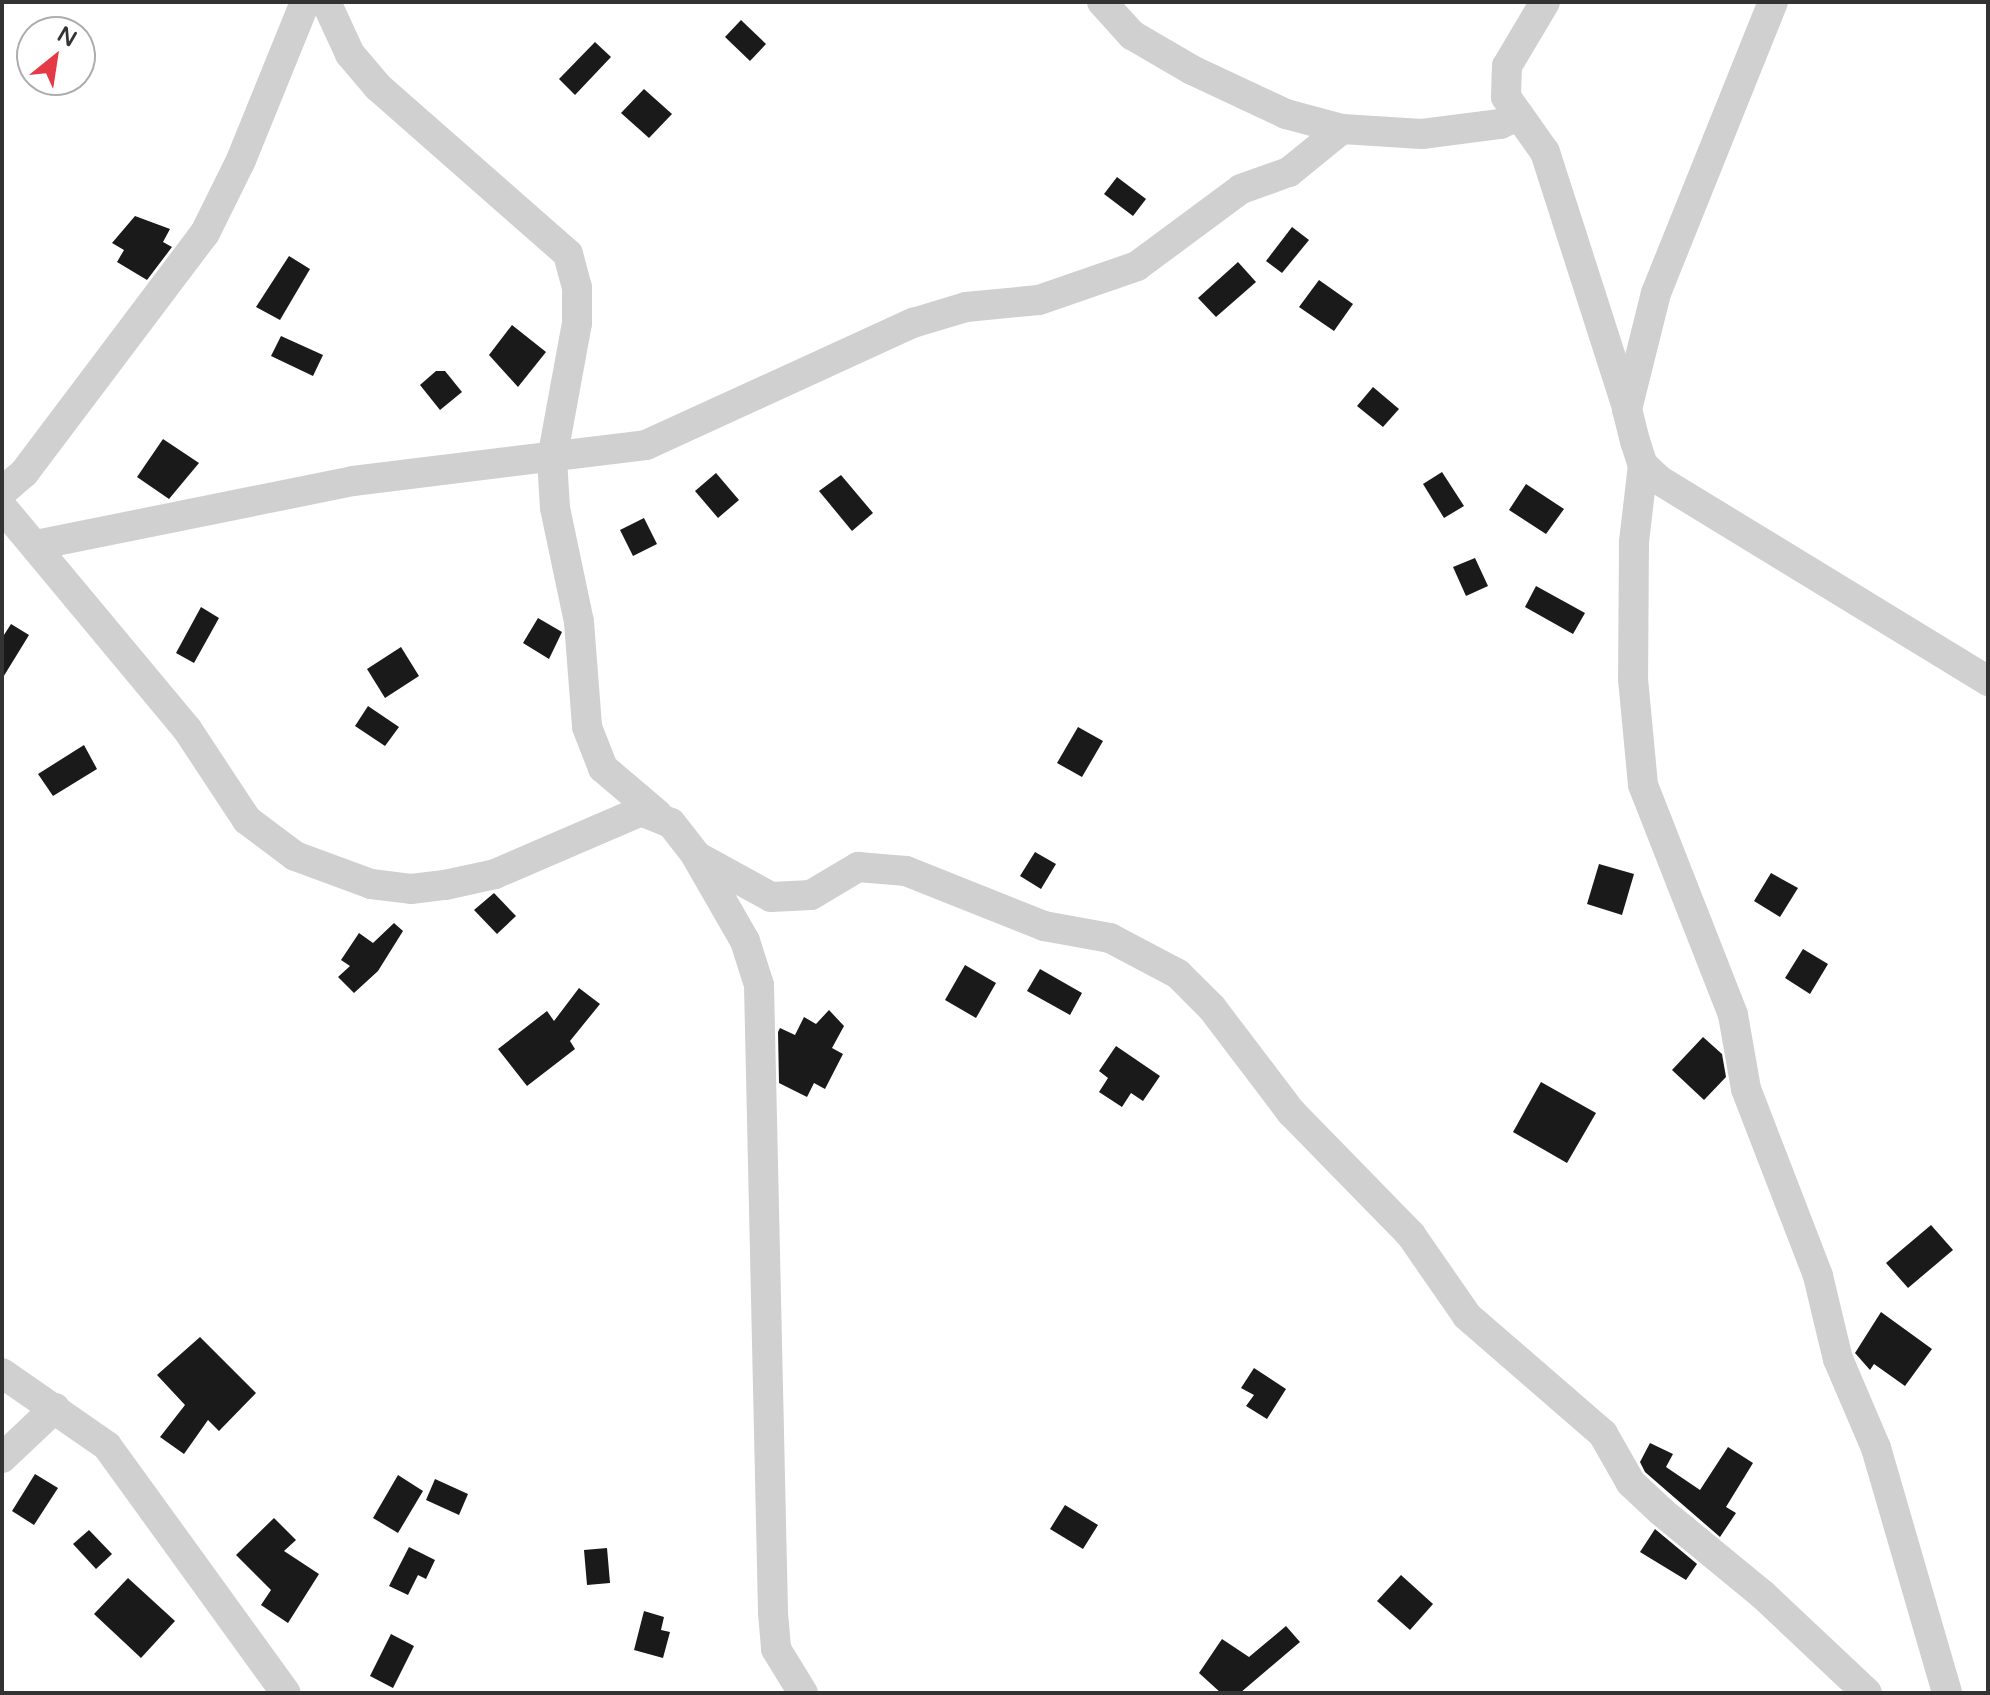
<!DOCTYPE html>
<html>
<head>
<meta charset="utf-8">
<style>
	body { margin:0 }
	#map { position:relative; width:1990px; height:1695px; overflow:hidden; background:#fff; font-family:"Varela Round",sans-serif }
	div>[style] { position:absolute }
	.building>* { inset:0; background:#1a1a1a }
	.street>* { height:30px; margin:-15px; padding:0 15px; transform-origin:15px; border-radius:15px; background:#d0d0d0 }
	span { translate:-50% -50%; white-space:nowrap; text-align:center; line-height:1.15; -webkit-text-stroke:8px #fff; paint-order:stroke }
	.frame { position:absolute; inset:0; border:4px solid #333; pointer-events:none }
	.north { position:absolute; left:16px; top:16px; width:80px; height:80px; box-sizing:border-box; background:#fff; border:2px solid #adadad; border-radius:50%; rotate:30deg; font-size:22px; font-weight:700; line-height:32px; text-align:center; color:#333 }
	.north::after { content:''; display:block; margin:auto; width:28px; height:36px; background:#e63946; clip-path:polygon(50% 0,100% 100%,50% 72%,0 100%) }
</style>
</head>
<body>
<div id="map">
	<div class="building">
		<div style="clip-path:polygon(741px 20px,766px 44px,750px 61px,725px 37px)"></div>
		<div style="clip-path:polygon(595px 42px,611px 57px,575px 95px,559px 79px)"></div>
		<div style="clip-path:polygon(644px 89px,672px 114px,649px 138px,621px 113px)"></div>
		<div style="clip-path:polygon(1117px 177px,1146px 199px,1133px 216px,1104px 194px)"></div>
		<div style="clip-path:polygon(135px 216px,170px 229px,163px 242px,172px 247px,147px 280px,117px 262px,124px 250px,112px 243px)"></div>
		<div style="clip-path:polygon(1292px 227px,1309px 240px,1282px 273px,1266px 261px)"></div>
		<div style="clip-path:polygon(289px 256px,310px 269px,280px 320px,256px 307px)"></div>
		<div style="clip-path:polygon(1238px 262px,1256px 282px,1216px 317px,1198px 298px)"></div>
		<div style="clip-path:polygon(1319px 280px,1353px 304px,1334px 331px,1299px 307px)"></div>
		<div style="clip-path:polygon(512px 325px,546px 352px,518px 387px,489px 355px)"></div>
		<div style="clip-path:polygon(281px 336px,323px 355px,313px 376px,271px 356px)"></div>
		<div style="clip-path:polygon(436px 371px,445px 371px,462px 392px,440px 410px,420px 385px)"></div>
		<div style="clip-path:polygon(1373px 387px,1399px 409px,1383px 427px,1357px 406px)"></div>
		<div style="clip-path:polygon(163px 439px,199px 463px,169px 499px,137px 477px)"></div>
		<div style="clip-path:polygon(1442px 472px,1464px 506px,1444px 518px,1423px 484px)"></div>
		<div style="clip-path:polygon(716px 473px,739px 500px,718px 518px,695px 491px)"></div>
		<div style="clip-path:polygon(841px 475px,873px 513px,852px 531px,819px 491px)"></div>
		<div style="clip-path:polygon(1526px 484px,1564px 509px,1546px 534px,1509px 510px)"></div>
		<div style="clip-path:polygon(644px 518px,657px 544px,633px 556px,620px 530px)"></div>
		<div style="clip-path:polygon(1475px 558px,1488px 586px,1466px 596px,1453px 567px)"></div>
		<div style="clip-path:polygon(1536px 586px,1585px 613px,1573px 634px,1525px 607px)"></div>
		<div style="clip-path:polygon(201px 607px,219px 618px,194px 663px,176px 653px)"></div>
		<div style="clip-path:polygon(538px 618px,562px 632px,549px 659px,523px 643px)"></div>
		<div style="clip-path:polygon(11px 624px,29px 635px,2px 679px,2px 638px)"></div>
		<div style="clip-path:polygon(401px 647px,419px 676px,385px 698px,367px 669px)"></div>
		<div style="clip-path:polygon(368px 706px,399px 727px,385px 746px,355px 726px)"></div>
		<div style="clip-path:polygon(1078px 727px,1103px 741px,1082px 777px,1057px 763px)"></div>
		<div style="clip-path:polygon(84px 745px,97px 769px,53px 796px,38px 774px)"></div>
		<div style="clip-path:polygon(1035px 852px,1056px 864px,1041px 889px,1020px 876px)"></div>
		<div style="clip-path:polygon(1599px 864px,1634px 874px,1622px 915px,1587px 904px)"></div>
		<div style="clip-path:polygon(1771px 873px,1798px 888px,1780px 917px,1754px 901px)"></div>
		<div style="clip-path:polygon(494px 893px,516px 916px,497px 934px,474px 910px)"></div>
		<div style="clip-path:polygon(394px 923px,403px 931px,378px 971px,354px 993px,338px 977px,350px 966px,341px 960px,359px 933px,373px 943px)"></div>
		<div style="clip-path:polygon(1803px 949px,1828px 964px,1810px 994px,1785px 978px)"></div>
		<div style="clip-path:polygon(965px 965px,996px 983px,976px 1018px,945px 1000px)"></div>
		<div style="clip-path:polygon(1040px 969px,1082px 993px,1070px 1015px,1027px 991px)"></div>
		<div style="clip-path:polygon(579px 988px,600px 1004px,570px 1041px,575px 1049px,527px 1086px,498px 1049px,547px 1011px,554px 1021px)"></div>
		<div style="clip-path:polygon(829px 1010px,844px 1026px,832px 1048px,843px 1054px,825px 1089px,814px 1083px,807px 1097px,779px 1083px,778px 1032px,780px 1028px,795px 1035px,804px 1017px,816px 1024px)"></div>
		<div style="clip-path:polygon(1703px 1037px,1722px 1054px,1726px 1077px,1704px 1100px,1672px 1070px)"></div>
		<div style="clip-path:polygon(1116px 1046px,1160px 1076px,1143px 1101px,1131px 1093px,1122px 1107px,1099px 1092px,1108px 1078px,1099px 1071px)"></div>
		<div style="clip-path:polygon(1541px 1082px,1596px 1113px,1567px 1163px,1513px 1132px)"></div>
		<div style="clip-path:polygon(1931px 1225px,1953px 1250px,1908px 1288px,1886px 1263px)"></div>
		<div style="clip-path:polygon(1881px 1312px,1932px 1349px,1905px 1386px,1874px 1364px,1870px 1370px,1855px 1353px)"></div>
		<div style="clip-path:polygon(200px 1337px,256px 1393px,219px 1431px,208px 1420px,184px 1454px,160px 1437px,185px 1405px,157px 1375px)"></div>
		<div style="clip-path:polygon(1254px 1368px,1286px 1389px,1267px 1419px,1246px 1406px,1254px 1395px,1241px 1388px)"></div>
		<div style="clip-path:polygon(1650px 1443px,1673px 1454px,1666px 1467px,1700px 1490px,1728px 1447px,1753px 1463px,1726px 1507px,1736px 1513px,1720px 1537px,1645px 1472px,1640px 1462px)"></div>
		<div style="clip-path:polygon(35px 1474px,58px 1488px,34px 1525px,12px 1511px)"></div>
		<div style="clip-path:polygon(398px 1475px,423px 1491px,398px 1533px,373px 1518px)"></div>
		<div style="clip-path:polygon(435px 1479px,468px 1494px,459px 1515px,426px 1500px)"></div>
		<div style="clip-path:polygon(1065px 1505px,1098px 1525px,1083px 1549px,1050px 1529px)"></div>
		<div style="clip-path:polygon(274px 1518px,296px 1540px,284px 1551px,319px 1574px,288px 1623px,261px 1605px,271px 1590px,236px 1555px)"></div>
		<div style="clip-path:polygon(1655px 1529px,1697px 1564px,1686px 1580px,1640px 1552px)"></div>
		<div style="clip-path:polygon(89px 1530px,112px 1554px,96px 1569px,73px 1544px)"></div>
		<div style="clip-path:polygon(409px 1547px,435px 1560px,426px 1579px,418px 1575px,408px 1595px,389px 1586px)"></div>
		<div style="clip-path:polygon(607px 1548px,610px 1583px,587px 1585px,584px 1550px)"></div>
		<div style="clip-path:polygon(1401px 1575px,1433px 1604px,1410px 1630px,1377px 1601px)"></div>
		<div style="clip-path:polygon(128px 1578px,175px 1621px,141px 1658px,94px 1614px)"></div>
		<div style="clip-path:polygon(644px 1611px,664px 1617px,661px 1630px,670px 1632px,663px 1658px,634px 1650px)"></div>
		<div style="clip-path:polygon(1286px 1626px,1300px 1642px,1240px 1693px,1221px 1693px,1199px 1673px,1222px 1639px,1249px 1657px)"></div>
		<div style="clip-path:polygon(391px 1634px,414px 1646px,393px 1688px,370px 1676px)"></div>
	</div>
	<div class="street">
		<div style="left:326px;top:2px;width:57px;rotate:65.2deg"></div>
		<div style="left:350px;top:54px;width:43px;rotate:49.7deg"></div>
		<div style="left:378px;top:87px;width:253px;rotate:41.3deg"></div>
		<div style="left:568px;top:254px;width:34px;rotate:75deg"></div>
		<div style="left:577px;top:287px;width:36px;rotate:90deg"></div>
		<div style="left:577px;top:323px;width:138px;rotate:100.4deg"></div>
		<div style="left:552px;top:459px;width:49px;rotate:86.5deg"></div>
		<div style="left:555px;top:508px;width:116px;rotate:78.1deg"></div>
		<div style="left:579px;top:622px;width:105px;rotate:85.6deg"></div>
		<div style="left:587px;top:727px;width:44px;rotate:68.7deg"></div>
		<div style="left:603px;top:768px;width:71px;rotate:40.4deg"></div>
		<div style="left:1102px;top:2px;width:45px;rotate:47.7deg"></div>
		<div style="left:1132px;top:35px;width:69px;rotate:30.3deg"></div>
		<div style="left:1192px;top:70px;width:104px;rotate:25.1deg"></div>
		<div style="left:1286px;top:114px;width:58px;rotate:15deg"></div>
		<div style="left:1545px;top:2px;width:74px;rotate:120.7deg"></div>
		<div style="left:1507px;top:66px;width:31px;rotate:92deg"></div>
		<div style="left:1506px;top:97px;width:67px;rotate:54.7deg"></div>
		<div style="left:1545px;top:152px;width:268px;rotate:72.2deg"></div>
		<div style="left:1773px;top:2px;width:314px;rotate:111.9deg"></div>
		<div style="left:1656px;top:293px;width:120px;rotate:104deg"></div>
		<div style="left:1627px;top:409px;width:33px;rotate:76deg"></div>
		<div style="left:1635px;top:441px;width:25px;rotate:72deg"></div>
		<div style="left:1643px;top:465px;width:22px;rotate:43deg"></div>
		<div style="left:1659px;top:480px;width:386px;rotate:31.4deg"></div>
		<div style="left:1643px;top:465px;width:78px;rotate:96.7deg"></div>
		<div style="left:1634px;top:542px;width:137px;rotate:90.4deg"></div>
		<div style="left:1633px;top:679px;width:106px;rotate:84.6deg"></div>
		<div style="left:1643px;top:785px;width:247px;rotate:68.6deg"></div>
		<div style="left:1733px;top:1015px;width:75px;rotate:80deg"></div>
		<div style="left:1746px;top:1089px;width:200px;rotate:68.9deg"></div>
		<div style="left:1818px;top:1276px;width:85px;rotate:76.5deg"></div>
		<div style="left:1838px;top:1359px;width:97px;rotate:66.9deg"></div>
		<div style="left:1876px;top:1448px;width:255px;rotate:73.8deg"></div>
		<div style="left:2px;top:492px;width:29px;rotate:-41deg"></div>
		<div style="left:24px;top:473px;width:301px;rotate:-53deg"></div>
		<div style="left:205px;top:233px;width:81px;rotate:-63.7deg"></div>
		<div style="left:241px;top:160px;width:170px;rotate:-67.9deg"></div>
		<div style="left:2px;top:507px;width:289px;rotate:50.2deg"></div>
		<div style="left:187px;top:729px;width:109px;rotate:56.6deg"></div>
		<div style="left:247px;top:820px;width:60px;rotate:36.9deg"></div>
		<div style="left:295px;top:856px;width:81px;rotate:20.2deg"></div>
		<div style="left:371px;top:884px;width:40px;rotate:7.1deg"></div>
		<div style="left:411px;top:889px;width:34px;rotate:-7deg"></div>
		<div style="left:445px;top:885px;width:51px;rotate:-12.4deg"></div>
		<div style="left:495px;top:874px;width:159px;rotate:-23.3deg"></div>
		<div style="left:641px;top:811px;width:32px;rotate:22deg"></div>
		<div style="left:671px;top:823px;width:39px;rotate:52deg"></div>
		<div style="left:695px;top:854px;width:100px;rotate:60.1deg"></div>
		<div style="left:745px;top:941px;width:46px;rotate:72.3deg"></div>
		<div style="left:759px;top:985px;width:628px;rotate:88.72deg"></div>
		<div style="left:773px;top:1613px;width:36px;rotate:85deg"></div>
		<div style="left:776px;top:1649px;width:52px;rotate:58.5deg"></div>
		<div style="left:36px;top:545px;width:323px;rotate:-11.4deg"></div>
		<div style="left:353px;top:481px;width:295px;rotate:-7deg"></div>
		<div style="left:646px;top:445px;width:294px;rotate:-24.6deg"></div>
		<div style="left:913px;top:323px;width:55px;rotate:-16.8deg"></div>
		<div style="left:966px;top:307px;width:73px;rotate:-5.5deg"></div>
		<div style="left:1039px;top:300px;width:104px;rotate:-19.1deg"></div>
		<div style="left:1137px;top:266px;width:129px;rotate:-36.5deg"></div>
		<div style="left:1241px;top:189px;width:51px;rotate:-19.5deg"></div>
		<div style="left:1289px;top:172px;width:68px;rotate:-39.1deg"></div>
		<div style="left:1342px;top:129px;width:80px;rotate:3.6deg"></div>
		<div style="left:1422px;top:134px;width:79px;rotate:-7.3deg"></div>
		<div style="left:1500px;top:124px;width:21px;rotate:-23deg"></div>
		<div style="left:698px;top:857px;width:83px;rotate:28.7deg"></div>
		<div style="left:771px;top:897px;width:40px;rotate:-2.9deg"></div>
		<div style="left:811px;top:895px;width:55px;rotate:-30.8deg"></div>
		<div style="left:858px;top:867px;width:48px;rotate:4.8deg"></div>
		<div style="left:906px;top:871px;width:149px;rotate:21.7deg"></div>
		<div style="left:1044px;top:926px;width:67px;rotate:10.3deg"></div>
		<div style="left:1110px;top:938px;width:77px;rotate:27.9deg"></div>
		<div style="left:1178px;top:974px;width:48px;rotate:45deg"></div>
		<div style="left:1212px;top:1008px;width:131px;rotate:52.8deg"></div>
		<div style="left:1291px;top:1112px;width:172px;rotate:45.7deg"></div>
		<div style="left:1411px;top:1235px;width:98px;rotate:55.3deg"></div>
		<div style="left:1467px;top:1316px;width:180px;rotate:40.9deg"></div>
		<div style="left:1603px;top:1434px;width:56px;rotate:60.3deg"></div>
		<div style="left:1631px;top:1483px;width:42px;rotate:43.1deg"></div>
		<div style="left:1662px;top:1512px;width:129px;rotate:39.4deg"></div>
		<div style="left:1762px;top:1594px;width:144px;rotate:43.3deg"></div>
		<div style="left:2px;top:1373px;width:128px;rotate:34.8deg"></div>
		<div style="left:107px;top:1446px;width:305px;rotate:54.1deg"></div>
		<div style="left:2px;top:1458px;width:73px;rotate:-43.3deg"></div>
	</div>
	<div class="frame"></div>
	<div class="north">N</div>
</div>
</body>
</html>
